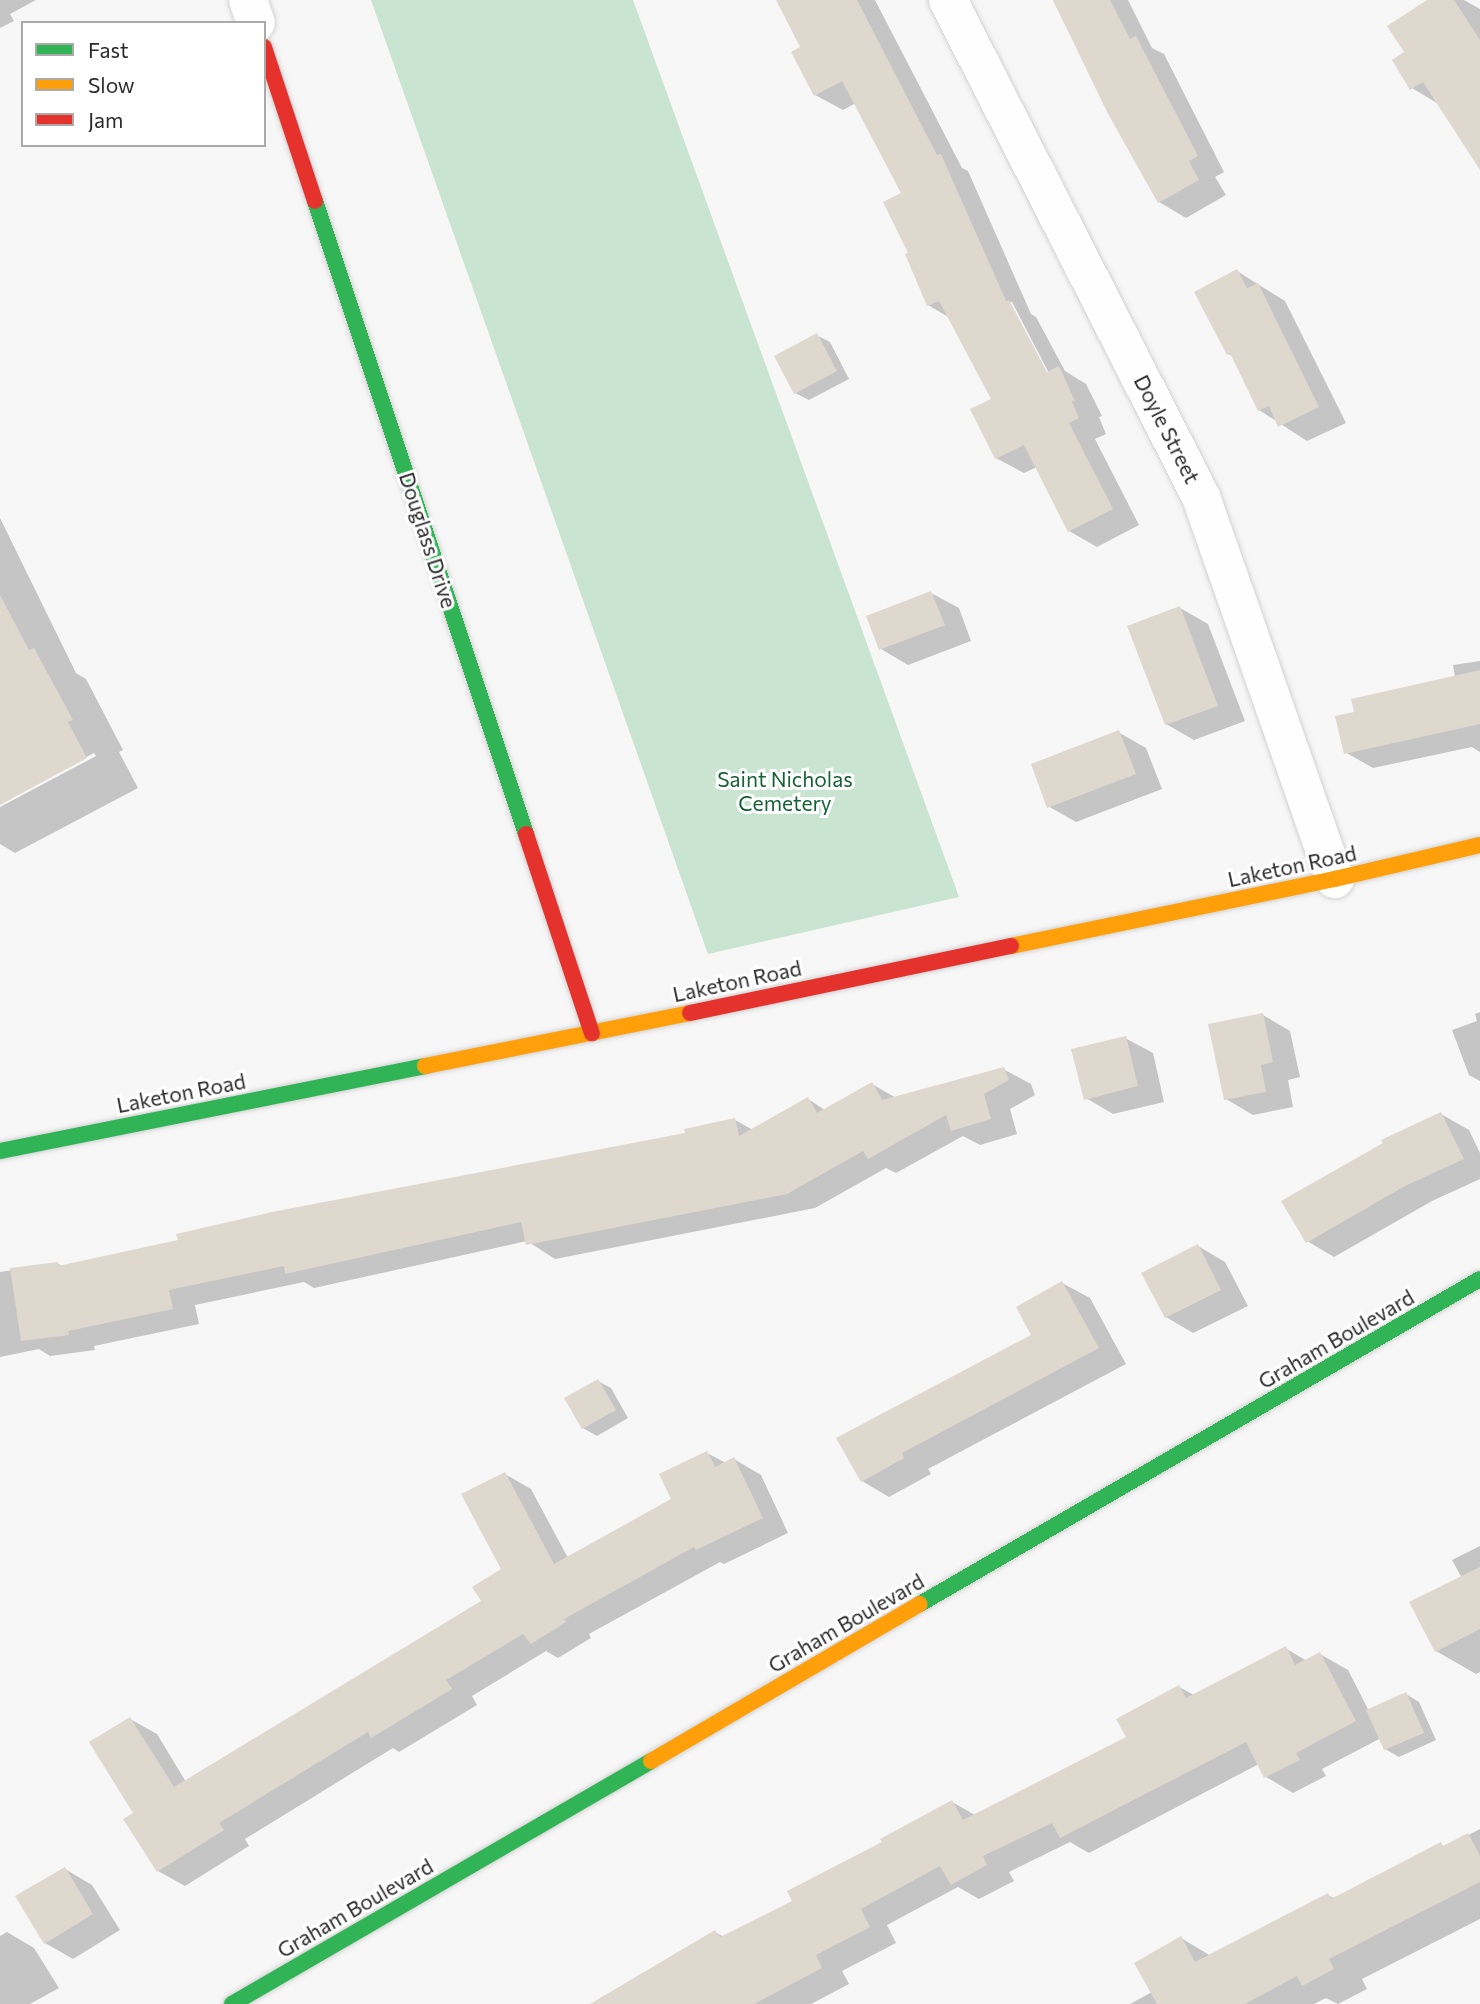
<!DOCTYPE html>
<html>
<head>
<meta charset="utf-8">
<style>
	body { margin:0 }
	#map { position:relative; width:1480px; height:2004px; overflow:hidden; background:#f7f7f7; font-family:Commissioner,sans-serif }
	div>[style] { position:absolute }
	.green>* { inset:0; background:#c9e4d0 }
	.shadow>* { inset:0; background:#0003 }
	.building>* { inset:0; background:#dfd8cf }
	.roads { filter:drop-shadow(0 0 2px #d2d2d2) drop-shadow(0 0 2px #d2d2d2) }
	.street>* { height:38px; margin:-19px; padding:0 19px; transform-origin:19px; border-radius:19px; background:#fefefe }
	.fast>* { height:16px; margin:-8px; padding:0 8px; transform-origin:8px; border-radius:8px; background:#30b455 }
	.slow>* { height:16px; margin:-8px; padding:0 8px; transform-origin:8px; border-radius:8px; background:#ff9f0a }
	.jam>* { height:16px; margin:-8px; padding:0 8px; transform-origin:8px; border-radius:8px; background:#e5322d }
	span { translate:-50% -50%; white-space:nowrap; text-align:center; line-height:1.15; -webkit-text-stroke:6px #fff; paint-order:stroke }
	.street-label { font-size:21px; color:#2a2a2b }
	.park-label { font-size:21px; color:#166235 }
	.legend { position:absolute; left:21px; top:21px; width:245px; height:126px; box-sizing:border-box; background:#fff; border:2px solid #aaa; margin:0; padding:9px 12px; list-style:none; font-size:21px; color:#2a2a2b }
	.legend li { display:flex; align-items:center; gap:14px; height:35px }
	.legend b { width:35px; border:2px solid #aaa }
</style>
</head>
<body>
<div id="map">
	<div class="green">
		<div style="clip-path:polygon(371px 0,633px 0,959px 897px,708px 954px)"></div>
	</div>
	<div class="shadow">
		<div style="clip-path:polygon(0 0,36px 0,10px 14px,14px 21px,0 28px)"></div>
		<div style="clip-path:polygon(evenodd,778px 0,875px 0,962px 168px,968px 171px,1031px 314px,1036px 317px,1065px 371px,1086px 384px,1102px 416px,1099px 417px,1106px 434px,1095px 439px,1139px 525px,1097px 547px,1069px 531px,1037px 467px,1024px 473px,996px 458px,993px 400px,950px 318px,928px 305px,910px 253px,903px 194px,856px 103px,843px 110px,815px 95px,802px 48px,778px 0,1008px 302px,1012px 302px,1052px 379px,1049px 380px,1008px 302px)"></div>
		<div style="clip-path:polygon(1053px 0,1128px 0,1152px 48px,1164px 54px,1224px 172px,1215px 177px,1226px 195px,1186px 218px,1159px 202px,1109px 112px)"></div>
		<div style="clip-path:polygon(1431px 0,1464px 0,1480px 9px,1480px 155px,1440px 105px,1412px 88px,1406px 53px)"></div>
		<div style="clip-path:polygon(1237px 271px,1285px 301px,1346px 423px,1307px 441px,1259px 410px,1233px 356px,1228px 354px)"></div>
		<div style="clip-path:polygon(816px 335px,830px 342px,849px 379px,809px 400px,795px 393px)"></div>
		<div style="clip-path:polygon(0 518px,76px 673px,86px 679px,123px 750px,119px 752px,138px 788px,15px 853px,0 844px,0 807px,96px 756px,94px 753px,0 803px)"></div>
		<div style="clip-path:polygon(931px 593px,959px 608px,971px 641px,908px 665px,881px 649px)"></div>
		<div style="clip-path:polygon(1180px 608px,1208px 624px,1245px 721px,1194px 740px,1166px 724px)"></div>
		<div style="clip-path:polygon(1480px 661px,1480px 752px,1472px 747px,1373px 768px,1345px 752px,1356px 713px,1455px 677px,1453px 665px)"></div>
		<div style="clip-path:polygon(1118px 732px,1146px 748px,1162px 789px,1076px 822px,1048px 806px)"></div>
		<div style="clip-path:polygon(1480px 1012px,1480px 1081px,1469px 1075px,1452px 1030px,1477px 1021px,1475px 1014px)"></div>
		<div style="clip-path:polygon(1263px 1015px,1290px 1031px,1300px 1077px,1288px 1080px,1293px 1107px,1253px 1115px,1226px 1099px)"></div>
		<div style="clip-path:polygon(1125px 1038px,1153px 1053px,1164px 1102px,1113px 1114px,1086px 1098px)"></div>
		<div style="clip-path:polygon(1003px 1069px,1031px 1084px,1035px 1095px,1010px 1109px,1017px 1134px,980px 1145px,963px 1136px,896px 1173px,886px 1168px,815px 1208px,555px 1259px,527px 1241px,314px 1288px,304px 1282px,195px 1305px,199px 1324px,94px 1346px,95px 1350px,50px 1356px,39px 1349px,0 1357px,0 1272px,57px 1263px,63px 1267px,687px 1135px,735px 1120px,753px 1130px,808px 1099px,825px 1110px,872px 1084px,896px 1098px)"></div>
		<div style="clip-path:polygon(1441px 1114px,1469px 1130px,1480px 1153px,1480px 1179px,1432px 1201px,1334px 1257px,1307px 1241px)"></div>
		<div style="clip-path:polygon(1198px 1246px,1225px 1262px,1248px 1306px,1193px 1333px,1166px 1317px)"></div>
		<div style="clip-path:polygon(1062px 1283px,1090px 1298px,1126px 1364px,928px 1469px,931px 1474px,889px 1497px,862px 1481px,1034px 1335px)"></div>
		<div style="clip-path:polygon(598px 1381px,611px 1388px,628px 1418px,597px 1436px,583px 1428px)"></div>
		<div style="clip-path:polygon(707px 1453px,726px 1463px,734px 1459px,761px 1475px,788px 1533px,724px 1564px,720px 1562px,589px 1634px,591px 1638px,558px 1658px,546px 1651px,472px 1696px,477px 1705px,399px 1752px,393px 1748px,245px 1839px,249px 1846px,185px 1886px,158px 1871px,136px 1813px,130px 1719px,157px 1734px,186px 1782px,483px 1602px,503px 1570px,505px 1474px,531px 1489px,568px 1558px,673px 1500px)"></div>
		<div style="clip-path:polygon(1480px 1546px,1480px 1672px,1476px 1674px,1436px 1651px,1462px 1578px,1452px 1560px)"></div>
		<div style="clip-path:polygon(1285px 1648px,1307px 1661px,1320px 1654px,1348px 1670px,1369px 1711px,1406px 1694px,1419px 1702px,1436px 1740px,1399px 1757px,1385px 1749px,1381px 1738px,1322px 1769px,1326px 1776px,1293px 1793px,1266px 1777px,1259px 1764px,1089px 1853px,1070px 1842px,1009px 1872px,1014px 1881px,979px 1899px,958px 1887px,887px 1925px,896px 1943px,842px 1971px,849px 1984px,811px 2004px,622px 2004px,715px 1932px,724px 1937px,794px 1901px,952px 1802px,975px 1815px,1128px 1737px,1179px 1687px,1194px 1695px)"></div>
		<div style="clip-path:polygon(1480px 1829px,1480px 1919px,1362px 1979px,1367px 1989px,1338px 2004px,1326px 1998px,1314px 2004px,1130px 2004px,1152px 1992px,1181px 1938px,1211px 1956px,1328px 1895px,1335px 1899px,1440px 1844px,1445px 1847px)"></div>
		<div style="clip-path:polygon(65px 1869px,92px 1885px,120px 1930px,73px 1959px,45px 1943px)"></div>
		<div style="clip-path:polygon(7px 1932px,34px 1948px,59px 1988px,30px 2004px,0 2004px,0 1936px)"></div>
	</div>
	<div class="building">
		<div style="clip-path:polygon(776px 0,857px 0,937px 155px,941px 154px,1006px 301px,1009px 300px,1047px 372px,1059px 366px,1075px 401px,1072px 402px,1079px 418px,1069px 423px,1113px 509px,1068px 532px,1024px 445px,995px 459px,970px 409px,991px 399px,939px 301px,927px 306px,905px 254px,908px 253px,883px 202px,901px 193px,842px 81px,814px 96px,791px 52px,800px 47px)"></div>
		<div style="clip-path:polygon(1053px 0,1110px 0,1130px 39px,1136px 36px,1198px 156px,1189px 161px,1199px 180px,1158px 203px,1107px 112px)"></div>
		<div style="clip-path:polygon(1427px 0,1454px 0,1480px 40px,1480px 170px,1423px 82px,1410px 90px,1392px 60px,1404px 52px,1387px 26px)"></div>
		<div style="clip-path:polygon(1237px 269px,1247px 288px,1258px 283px,1319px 407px,1278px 427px,1269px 406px,1258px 411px,1230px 353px,1227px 355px,1194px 292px)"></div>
		<div style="clip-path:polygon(817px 333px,837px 371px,794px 394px,774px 356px)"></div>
		<div style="clip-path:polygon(931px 591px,945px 625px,879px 650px,866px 616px)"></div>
		<div style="clip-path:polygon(0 595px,29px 650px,34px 648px,73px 720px,68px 722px,87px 758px,0 805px)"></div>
		<div style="clip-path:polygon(1180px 606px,1218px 706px,1165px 725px,1127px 626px)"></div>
		<div style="clip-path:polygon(1480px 670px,1480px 724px,1344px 754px,1335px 716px,1354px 712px,1351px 699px)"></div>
		<div style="clip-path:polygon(1119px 730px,1136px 774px,1047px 808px,1031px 764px)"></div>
		<div style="clip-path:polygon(1263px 1013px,1273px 1062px,1261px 1065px,1266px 1092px,1224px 1100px,1208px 1024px)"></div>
		<div style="clip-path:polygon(1126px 1036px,1138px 1086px,1084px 1100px,1071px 1049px)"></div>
		<div style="clip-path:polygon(1004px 1067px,1009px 1080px,984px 1094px,991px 1119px,951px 1131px,946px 1115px,868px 1159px,863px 1151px,787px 1194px,526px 1245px,521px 1222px,285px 1274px,284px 1266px,169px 1290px,173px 1309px,68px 1331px,69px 1335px,21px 1341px,10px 1268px,58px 1262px,58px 1266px,178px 1240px,176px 1234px,272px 1212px,685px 1133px,684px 1129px,735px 1118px,739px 1136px,808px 1097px,817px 1113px,872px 1082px,882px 1100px)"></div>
		<div style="clip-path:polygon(1441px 1112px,1464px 1159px,1405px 1186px,1306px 1243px,1281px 1201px,1383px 1143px,1381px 1140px)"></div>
		<div style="clip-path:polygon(1198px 1244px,1221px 1290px,1165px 1318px,1141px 1273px)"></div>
		<div style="clip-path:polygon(1062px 1281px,1099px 1348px,902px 1453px,904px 1458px,861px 1482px,836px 1438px,1031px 1335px,1016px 1307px)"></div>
		<div style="clip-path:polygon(598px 1379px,616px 1410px,582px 1429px,564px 1398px)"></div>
		<div style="clip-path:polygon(707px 1451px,715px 1467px,734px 1457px,763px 1518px,696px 1550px,694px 1547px,564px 1619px,566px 1622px,531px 1644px,523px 1634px,446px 1680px,452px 1689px,371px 1738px,368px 1732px,219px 1823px,224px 1830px,157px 1872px,123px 1819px,133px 1813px,89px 1742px,130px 1717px,174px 1787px,481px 1601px,472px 1587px,501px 1569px,461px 1494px,505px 1472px,554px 1564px,671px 1499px,659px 1474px)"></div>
		<div style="clip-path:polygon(1480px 1567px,1480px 1629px,1435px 1652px,1409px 1602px)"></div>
		<div style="clip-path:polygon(1286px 1646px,1295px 1665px,1320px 1652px,1356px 1721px,1296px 1753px,1300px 1760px,1264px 1778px,1246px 1742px,1060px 1838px,1052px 1823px,983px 1856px,987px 1865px,951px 1885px,940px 1866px,861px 1909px,870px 1927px,816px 1955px,822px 1968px,754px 2004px,590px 2004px,715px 1930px,720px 1937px,792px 1901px,787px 1891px,882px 1842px,880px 1839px,952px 1800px,963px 1820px,1126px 1737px,1116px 1719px,1179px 1685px,1186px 1698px)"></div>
		<div style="clip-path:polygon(1406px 1692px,1424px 1733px,1384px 1750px,1366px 1710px)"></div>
		<div style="clip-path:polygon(1468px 1833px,1480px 1856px,1480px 1882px,1329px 1959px,1334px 1969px,1302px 1986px,1297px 1976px,1245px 2004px,1157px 2004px,1134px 1963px,1181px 1936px,1195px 1962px,1328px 1893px,1331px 1899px,1441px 1842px,1443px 1846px)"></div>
		<div style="clip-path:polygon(65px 1867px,93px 1914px,44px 1944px,15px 1896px)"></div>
	</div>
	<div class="roads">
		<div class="street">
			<div style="left:248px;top:0;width:24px;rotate:71deg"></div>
			<div style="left:948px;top:0;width:558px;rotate:63.02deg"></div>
			<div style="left:1201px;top:497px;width:405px;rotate:70.7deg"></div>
		</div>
		<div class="fast">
			<div style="left:315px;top:201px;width:667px;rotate:71.57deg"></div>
			<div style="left:0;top:1151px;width:433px;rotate:-11.3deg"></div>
			<div style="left:920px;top:1604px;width:647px;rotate:-30.13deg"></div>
			<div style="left:232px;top:2004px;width:484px;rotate:-30.1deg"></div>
		</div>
		<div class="slow">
			<div style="left:1011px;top:946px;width:331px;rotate:-11.7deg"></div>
			<div style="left:1335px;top:879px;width:149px;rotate:-13.2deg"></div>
			<div style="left:425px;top:1066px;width:270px;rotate:-11.3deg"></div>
			<div style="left:651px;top:1761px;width:311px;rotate:-30.3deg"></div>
		</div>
		<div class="jam">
			<div style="left:264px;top:47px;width:162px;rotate:71.7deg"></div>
			<div style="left:526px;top:834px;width:210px;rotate:71.7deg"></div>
			<div style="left:690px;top:1013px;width:328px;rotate:-11.8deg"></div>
		</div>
	</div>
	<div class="street-label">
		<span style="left:1167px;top:429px;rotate:63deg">Doyle Street</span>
		<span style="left:428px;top:540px;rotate:72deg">Douglass Drive</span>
		<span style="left:1292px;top:866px;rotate:-12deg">Laketon Road</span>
		<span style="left:737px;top:981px;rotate:-12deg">Laketon Road</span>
		<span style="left:181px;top:1093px;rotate:-11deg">Laketon Road</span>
		<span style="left:1336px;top:1339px;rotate:-30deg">Graham Boulevard</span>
		<span style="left:846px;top:1623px;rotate:-30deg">Graham Boulevard</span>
		<span style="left:355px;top:1908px;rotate:-30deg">Graham Boulevard</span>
	</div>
	<div class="park-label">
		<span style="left:785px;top:791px">Saint Nicholas<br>Cemetery</span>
	</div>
	<ul class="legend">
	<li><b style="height:9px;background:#30b455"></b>Fast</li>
	<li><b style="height:9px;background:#ff9f0a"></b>Slow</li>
	<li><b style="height:9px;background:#e5322d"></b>Jam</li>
	</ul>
</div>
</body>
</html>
